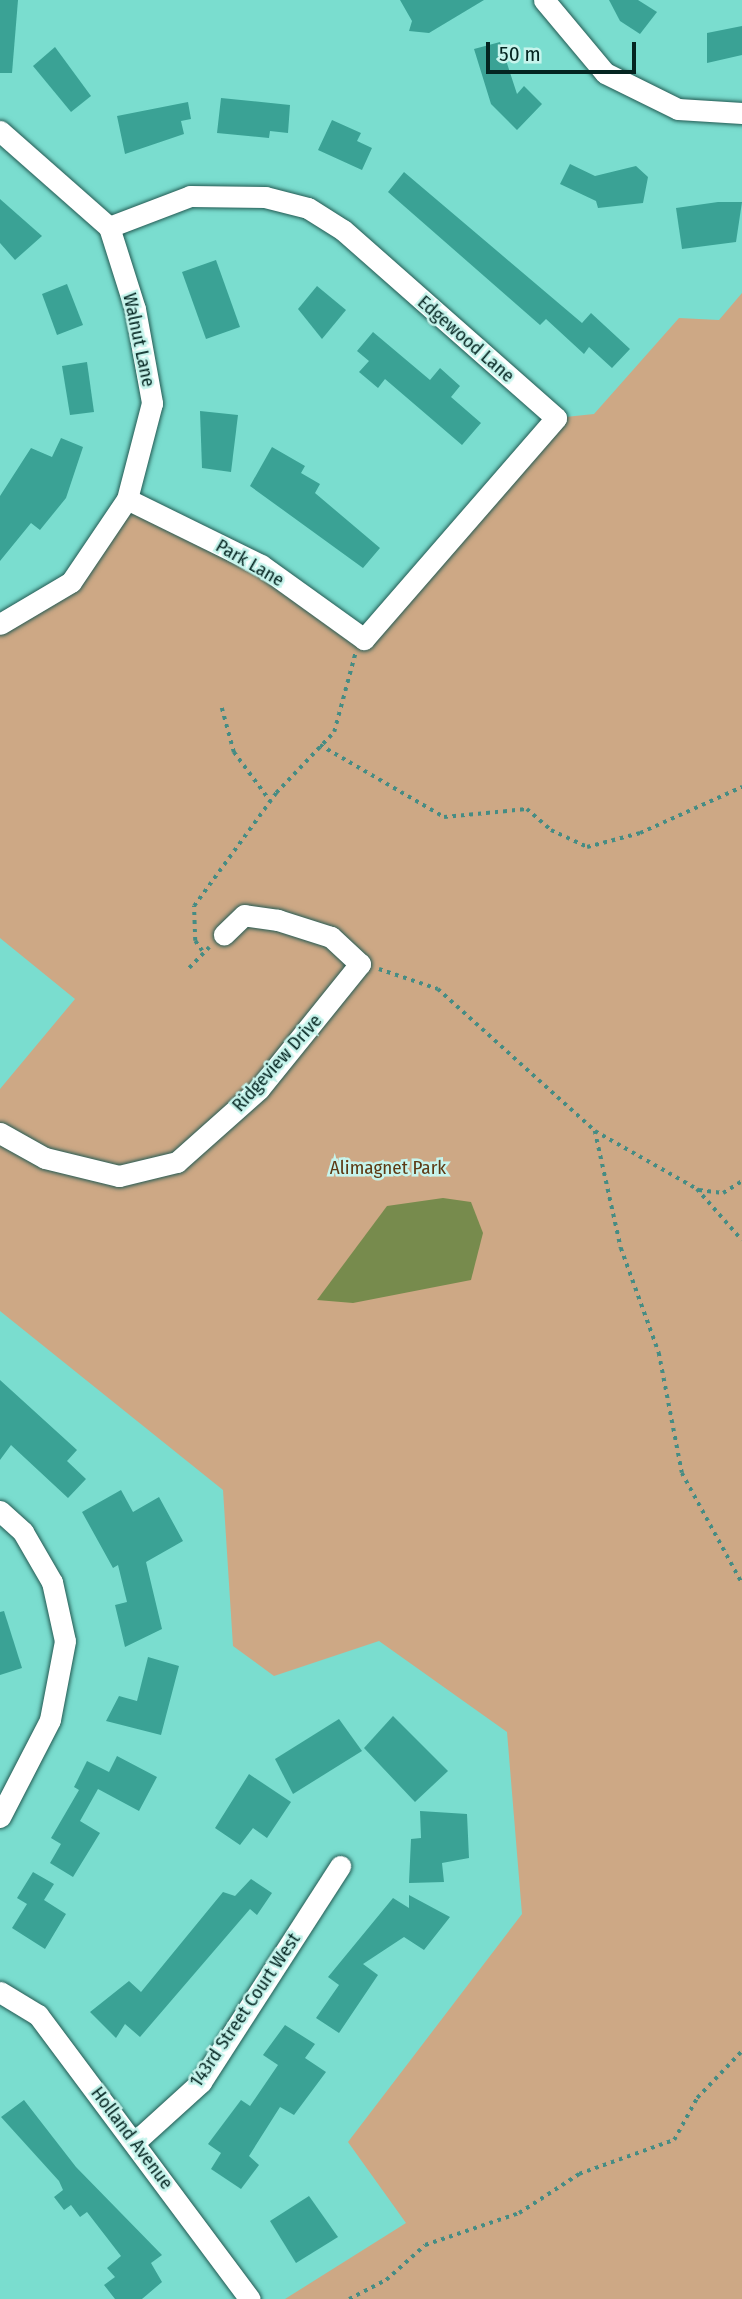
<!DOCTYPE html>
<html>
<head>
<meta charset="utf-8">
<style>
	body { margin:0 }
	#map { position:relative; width:742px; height:2299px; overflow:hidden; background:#7addcf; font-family:"Fira Sans Condensed",sans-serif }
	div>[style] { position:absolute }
	.green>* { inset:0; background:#cda885 }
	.water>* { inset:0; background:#778b4d }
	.building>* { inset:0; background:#3aa295 }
	.path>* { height:3.5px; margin-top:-1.75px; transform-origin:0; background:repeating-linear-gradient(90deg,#468c83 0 3.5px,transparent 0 8.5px) }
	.roads { filter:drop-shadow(0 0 2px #235952) drop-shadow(0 0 2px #235952) }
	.minor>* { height:21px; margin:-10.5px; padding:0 10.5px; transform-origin:10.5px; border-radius:10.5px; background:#fff }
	span { translate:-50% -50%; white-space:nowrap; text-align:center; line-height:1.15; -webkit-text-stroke:5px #c6f4ec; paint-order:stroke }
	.street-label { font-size:19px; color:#042521 }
	.park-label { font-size:19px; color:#5d3913 }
	.scale { position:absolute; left:486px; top:42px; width:150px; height:32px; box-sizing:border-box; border:4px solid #042521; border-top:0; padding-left:9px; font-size:21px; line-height:24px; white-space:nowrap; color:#042521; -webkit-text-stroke:5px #c6f4ec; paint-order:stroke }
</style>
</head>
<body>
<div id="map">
	<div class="green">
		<div style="clip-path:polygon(742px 293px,742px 2299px,285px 2299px,406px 2223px,348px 2142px,522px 1914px,507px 1732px,379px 1641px,274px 1676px,233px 1646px,223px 1490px,0 1311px,0 1089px,75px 999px,0 938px,0 624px,71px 582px,127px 499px,261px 565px,364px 639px,556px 418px,594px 414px,679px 318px,719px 320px)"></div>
	</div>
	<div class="water">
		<div style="clip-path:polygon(443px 1198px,471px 1202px,483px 1233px,471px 1280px,353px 1303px,317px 1300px,387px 1206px)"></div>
	</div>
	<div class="building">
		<div style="clip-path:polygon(0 0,18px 0,12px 73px,0 73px)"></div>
		<div style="clip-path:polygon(400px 0,484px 0,429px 33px,409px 31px,412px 21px)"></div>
		<div style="clip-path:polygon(609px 0,638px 0,657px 12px,640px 34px,620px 21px)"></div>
		<div style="clip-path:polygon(742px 26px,742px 55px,707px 63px,707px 33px)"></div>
		<div style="clip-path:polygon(500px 42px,517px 94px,524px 86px,542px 104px,517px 130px,491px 104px,474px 49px)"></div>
		<div style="clip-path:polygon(55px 47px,91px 96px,71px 112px,33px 66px)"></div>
		<div style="clip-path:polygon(221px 98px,290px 105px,288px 133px,270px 131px,269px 138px,217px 133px)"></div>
		<div style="clip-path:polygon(188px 102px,191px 119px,181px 121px,184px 134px,125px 154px,117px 116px)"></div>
		<div style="clip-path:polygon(332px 120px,361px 133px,357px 141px,372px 148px,362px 170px,318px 150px)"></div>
		<div style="clip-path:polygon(570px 164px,595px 176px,636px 166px,648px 177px,643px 203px,598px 208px,596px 201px,560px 184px)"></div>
		<div style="clip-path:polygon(404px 172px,582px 323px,591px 313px,630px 349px,612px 368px,589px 347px,584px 354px,546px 319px,540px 325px,388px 192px)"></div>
		<div style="clip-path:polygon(0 199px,42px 236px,15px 260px,0 243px)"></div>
		<div style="clip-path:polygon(718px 202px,742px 202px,736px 242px,682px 249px,676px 208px)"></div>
		<div style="clip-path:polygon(216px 260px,240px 327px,206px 339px,182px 272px)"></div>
		<div style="clip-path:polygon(67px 284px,83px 325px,57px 335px,42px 294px)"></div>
		<div style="clip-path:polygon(317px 286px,346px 310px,322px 339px,298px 309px)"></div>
		<div style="clip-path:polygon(373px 332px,430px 380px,440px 368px,460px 386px,451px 397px,481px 423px,462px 445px,385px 379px,378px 388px,359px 372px,369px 361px,357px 351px)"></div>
		<div style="clip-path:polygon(87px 362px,94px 412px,70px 415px,62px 366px)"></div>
		<div style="clip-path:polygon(200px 411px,238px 415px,231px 472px,202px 468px)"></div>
		<div style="clip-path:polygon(61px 438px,83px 447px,66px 498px,40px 530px,31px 523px,0 561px,0 496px,31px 448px,52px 457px)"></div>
		<div style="clip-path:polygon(272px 447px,305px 466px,301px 473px,320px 484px,315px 493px,380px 548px,363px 568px,250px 486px)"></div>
		<div style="clip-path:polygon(0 1380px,77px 1450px,67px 1461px,86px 1479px,68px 1498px,11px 1445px,0 1460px)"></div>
		<div style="clip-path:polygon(121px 1490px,133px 1512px,159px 1497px,183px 1541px,146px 1562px,162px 1629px,125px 1647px,115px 1605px,127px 1602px,118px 1565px,113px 1568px,82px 1512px)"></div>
		<div style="clip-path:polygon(4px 1611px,22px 1668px,0 1675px,0 1612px)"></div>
		<div style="clip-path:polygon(148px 1657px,179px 1666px,161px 1735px,106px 1721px,119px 1696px,137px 1701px)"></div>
		<div style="clip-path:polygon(393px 1716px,448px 1771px,415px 1802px,364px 1748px)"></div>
		<div style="clip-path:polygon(339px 1719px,362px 1751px,293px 1794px,275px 1759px)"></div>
		<div style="clip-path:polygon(117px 1756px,157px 1777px,139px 1811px,98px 1789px,80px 1821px,100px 1833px,73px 1877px,50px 1863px,61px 1844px,51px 1838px,79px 1790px,74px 1787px,87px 1761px,109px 1772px)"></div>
		<div style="clip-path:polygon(249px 1774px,291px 1802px,267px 1838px,253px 1828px,240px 1845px,215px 1828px)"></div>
		<div style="clip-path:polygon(420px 1811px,467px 1814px,469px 1858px,442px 1863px,444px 1882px,409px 1883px,411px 1839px,421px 1838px)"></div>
		<div style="clip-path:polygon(33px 1872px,54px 1884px,44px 1900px,66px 1914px,45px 1949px,12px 1928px,27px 1904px,17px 1898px)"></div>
		<div style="clip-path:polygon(251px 1879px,272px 1893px,257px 1915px,250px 1909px,140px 2037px,125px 2024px,116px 2038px,90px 2012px,129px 1981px,141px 1992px,223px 1892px,235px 1896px)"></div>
		<div style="clip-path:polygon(409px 1895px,450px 1917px,424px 1950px,404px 1937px,363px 1964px,378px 1975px,339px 2033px,316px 2018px,339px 1985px,328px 1977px,393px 1898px,409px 1908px)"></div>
		<div style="clip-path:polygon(285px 2025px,315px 2044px,305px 2058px,326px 2072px,294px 2115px,280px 2107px,249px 2156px,259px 2165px,241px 2189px,211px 2169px,221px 2153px,208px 2144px,241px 2100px,250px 2106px,278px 2065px,263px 2055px)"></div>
		<div style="clip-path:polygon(24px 2100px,76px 2167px,162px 2255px,151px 2263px,162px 2282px,142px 2299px,115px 2299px,104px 2285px,115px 2277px,107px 2268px,121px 2256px,87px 2212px,80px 2217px,71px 2205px,64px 2210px,54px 2197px,63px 2190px,59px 2181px,1px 2117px)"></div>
		<div style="clip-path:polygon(309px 2196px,338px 2237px,296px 2263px,270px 2221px)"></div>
	</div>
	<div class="path">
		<div style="left:222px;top:708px;width:46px;rotate:74.7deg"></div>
		<div style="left:234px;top:752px;width:62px;rotate:53.5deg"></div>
		<div style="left:320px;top:745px;width:143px;rotate:30.1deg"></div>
		<div style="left:444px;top:817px;width:83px;rotate:-5.5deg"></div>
		<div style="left:527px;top:809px;width:32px;rotate:41deg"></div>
		<div style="left:551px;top:830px;width:40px;rotate:25deg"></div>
		<div style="left:587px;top:847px;width:55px;rotate:-14.8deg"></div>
		<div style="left:640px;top:833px;width:112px;rotate:-24.3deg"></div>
		<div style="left:202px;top:951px;width:12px;rotate:-125deg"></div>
		<div style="left:195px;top:941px;width:35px;rotate:-92deg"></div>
		<div style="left:194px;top:906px;width:140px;rotate:-54deg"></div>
		<div style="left:276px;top:793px;width:84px;rotate:-46.4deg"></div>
		<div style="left:334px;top:732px;width:81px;rotate:-74.9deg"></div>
		<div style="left:189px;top:968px;width:29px;rotate:-46deg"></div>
		<div style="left:379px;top:969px;width:62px;rotate:18.7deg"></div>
		<div style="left:438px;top:989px;width:212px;rotate:42.1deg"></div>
		<div style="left:595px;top:1131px;width:117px;rotate:29.6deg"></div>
		<div style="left:697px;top:1189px;width:68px;rotate:48.6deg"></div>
		<div style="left:595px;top:1131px;width:120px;rotate:77.5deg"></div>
		<div style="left:621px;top:1248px;width:112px;rotate:70.1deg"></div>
		<div style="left:659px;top:1353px;width:122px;rotate:79.1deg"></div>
		<div style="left:682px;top:1473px;width:125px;rotate:61.4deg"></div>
		<div style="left:699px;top:1190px;width:24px;rotate:7deg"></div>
		<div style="left:723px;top:1193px;width:22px;rotate:-32deg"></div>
		<div style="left:349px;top:2299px;width:42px;rotate:-27.2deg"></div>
		<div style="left:386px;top:2280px;width:52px;rotate:-41.9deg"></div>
		<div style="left:425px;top:2245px;width:99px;rotate:-18.8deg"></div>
		<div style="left:519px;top:2213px;width:72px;rotate:-33deg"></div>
		<div style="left:579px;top:2174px;width:101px;rotate:-19.7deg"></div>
		<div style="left:674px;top:2140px;width:48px;rotate:-61.3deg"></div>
		<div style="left:697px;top:2098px;width:65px;rotate:-46.2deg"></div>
	</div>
	<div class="roads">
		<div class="minor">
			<div style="left:544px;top:0;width:95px;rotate:50.1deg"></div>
			<div style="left:605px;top:73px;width:81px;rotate:26.3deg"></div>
			<div style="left:678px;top:109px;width:64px;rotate:3.6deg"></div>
			<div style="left:0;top:131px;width:145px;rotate:41.4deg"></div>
			<div style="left:109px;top:227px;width:86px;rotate:72.4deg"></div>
			<div style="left:135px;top:309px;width:96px;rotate:79.7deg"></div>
			<div style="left:152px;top:403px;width:99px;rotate:104.6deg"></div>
			<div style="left:127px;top:499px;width:100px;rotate:124deg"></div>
			<div style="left:71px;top:582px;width:82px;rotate:149.4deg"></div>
			<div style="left:109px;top:227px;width:87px;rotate:-20.9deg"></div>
			<div style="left:190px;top:196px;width:75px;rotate:0.8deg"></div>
			<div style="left:265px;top:197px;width:44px;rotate:14.3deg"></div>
			<div style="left:308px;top:208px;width:41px;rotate:32.2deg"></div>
			<div style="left:343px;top:230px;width:284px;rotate:41.4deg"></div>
			<div style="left:556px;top:418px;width:293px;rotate:131deg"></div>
			<div style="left:364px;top:639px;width:127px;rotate:-144.3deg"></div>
			<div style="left:261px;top:565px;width:149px;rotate:-153.8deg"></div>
			<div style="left:0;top:1133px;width:51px;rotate:29.1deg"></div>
			<div style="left:45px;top:1158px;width:76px;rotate:13.7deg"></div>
			<div style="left:119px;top:1176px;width:60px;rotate:-13.6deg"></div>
			<div style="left:177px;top:1162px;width:110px;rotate:-41.7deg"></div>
			<div style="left:259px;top:1089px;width:161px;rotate:-51.1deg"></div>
			<div style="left:360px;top:964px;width:40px;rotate:-137deg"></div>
			<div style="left:331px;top:937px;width:56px;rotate:-162.2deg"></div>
			<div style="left:278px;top:920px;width:34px;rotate:-172deg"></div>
			<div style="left:244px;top:915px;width:28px;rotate:136deg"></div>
			<div style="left:0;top:1511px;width:31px;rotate:42deg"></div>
			<div style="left:23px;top:1532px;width:58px;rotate:59.9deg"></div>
			<div style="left:52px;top:1582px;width:60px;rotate:77.6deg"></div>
			<div style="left:65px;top:1641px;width:80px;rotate:100.8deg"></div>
			<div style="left:50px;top:1720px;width:109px;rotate:117.3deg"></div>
			<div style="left:0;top:1992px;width:44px;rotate:31.2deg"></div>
			<div style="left:38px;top:2015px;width:354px;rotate:53.3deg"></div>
			<div style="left:136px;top:2141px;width:88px;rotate:-42.2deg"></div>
			<div style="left:201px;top:2082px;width:257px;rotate:-57.2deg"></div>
		</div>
	</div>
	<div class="street-label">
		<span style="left:466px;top:339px;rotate:41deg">Edgewood Lane</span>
		<span style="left:139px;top:340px;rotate:78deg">Walnut Lane</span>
		<span style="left:250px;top:563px;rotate:30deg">Park Lane</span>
		<span style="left:277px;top:1063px;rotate:-48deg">Ridgeview Drive</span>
		<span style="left:245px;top:2010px;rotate:-56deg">143rd Street Court West</span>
		<span style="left:132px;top:2138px;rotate:53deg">Holland Avenue</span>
	</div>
	<div class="park-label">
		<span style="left:388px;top:1168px">Alimagnet Park</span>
	</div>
	<div class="scale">50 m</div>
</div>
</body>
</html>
